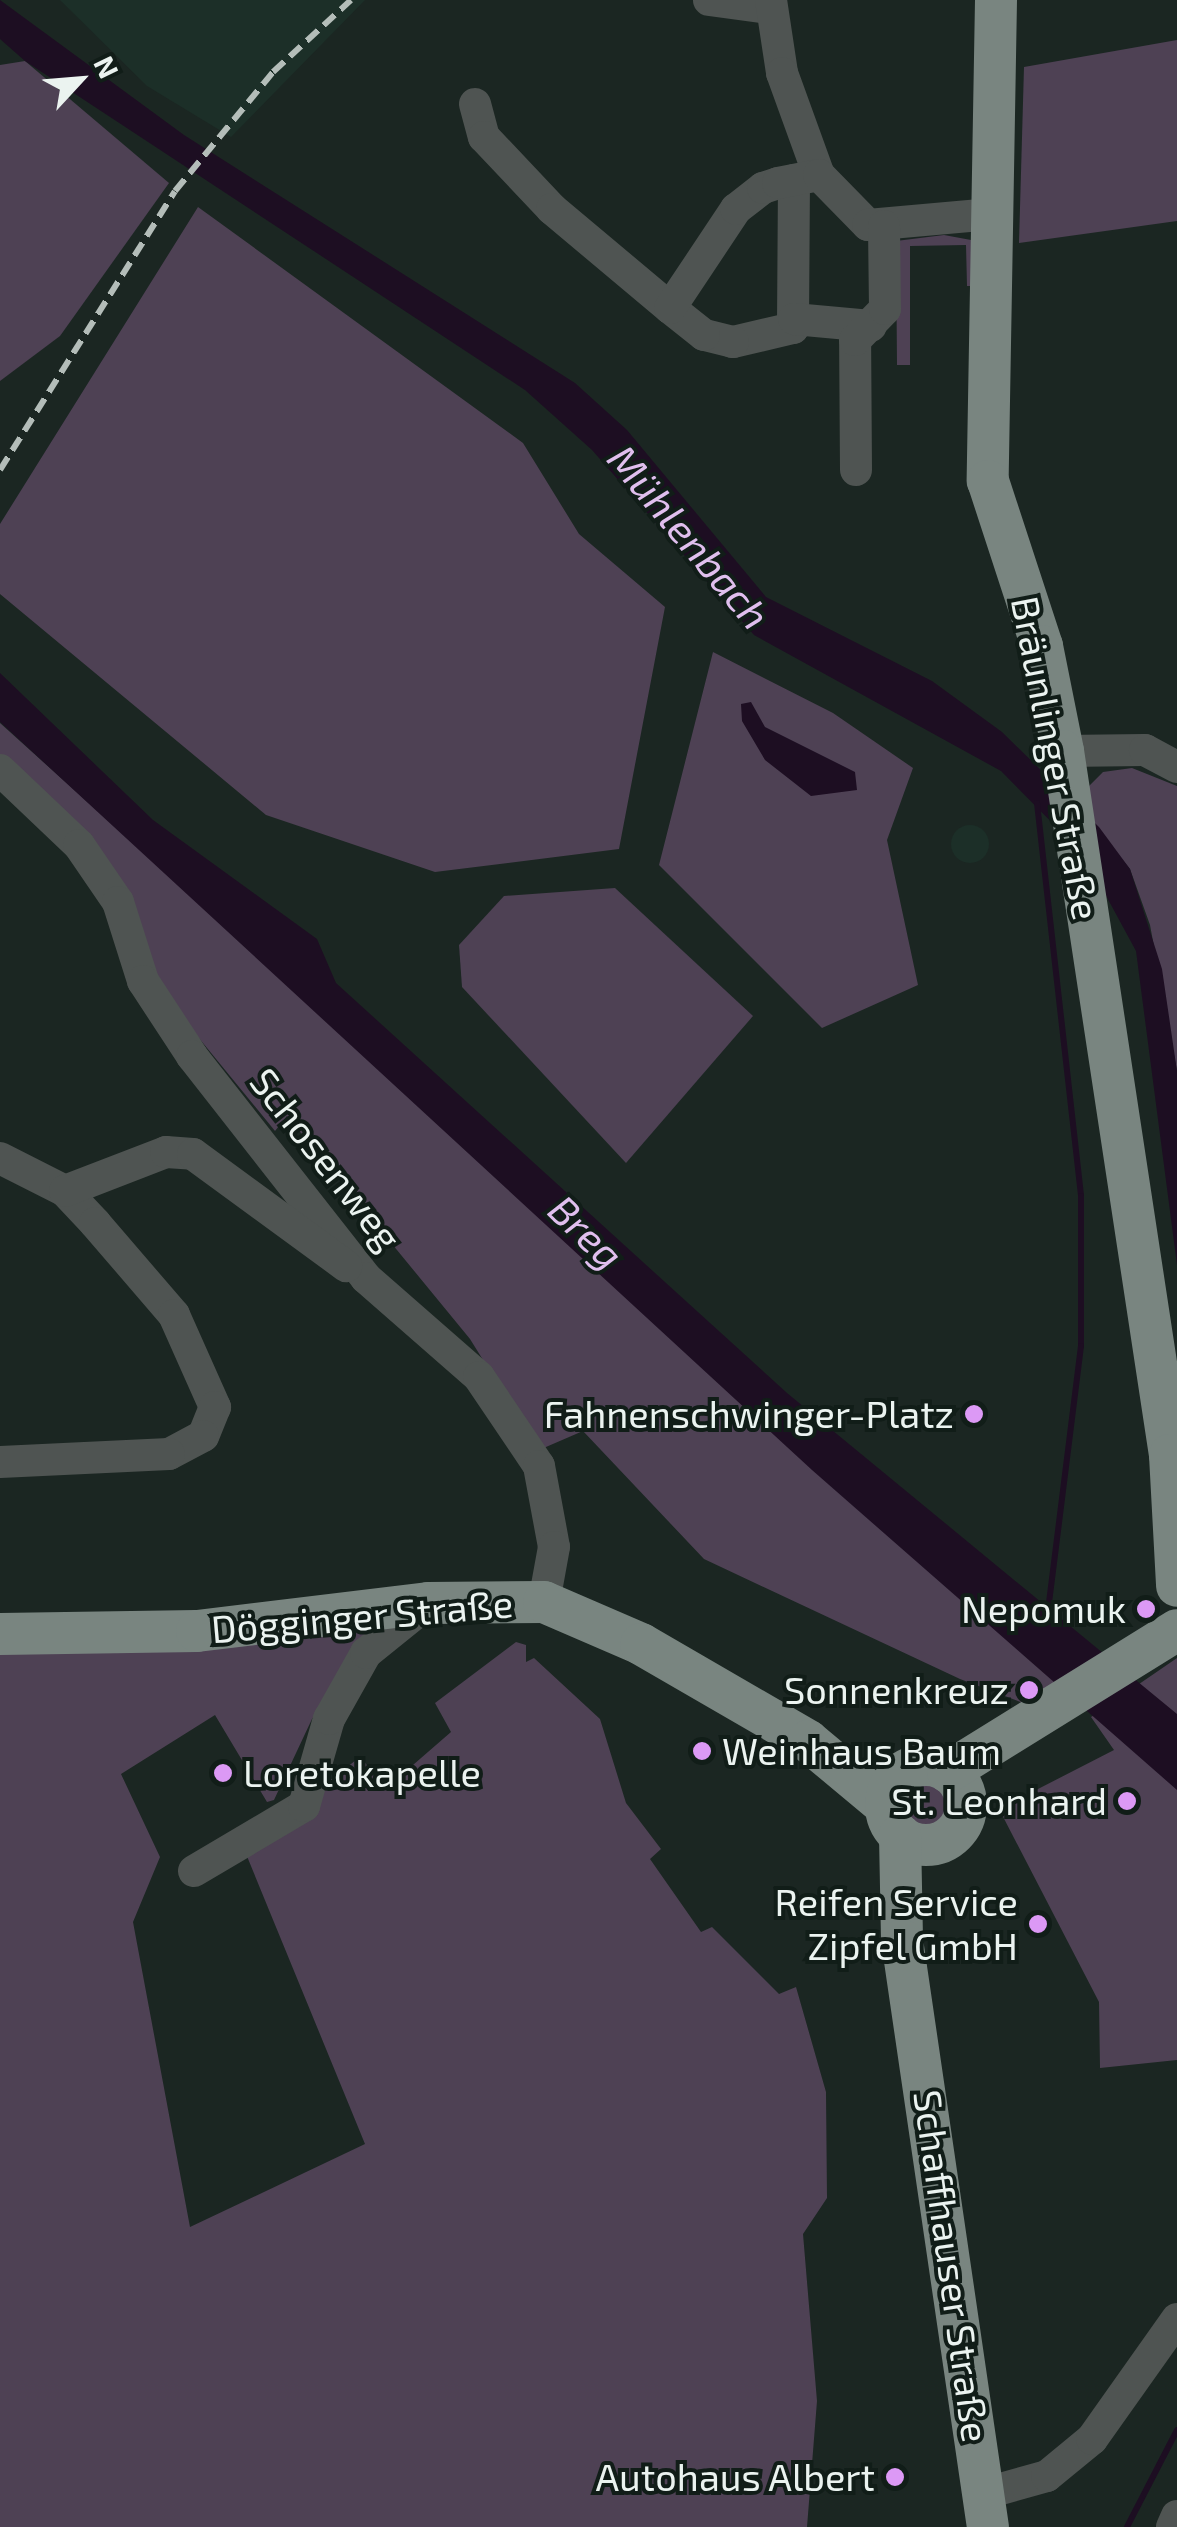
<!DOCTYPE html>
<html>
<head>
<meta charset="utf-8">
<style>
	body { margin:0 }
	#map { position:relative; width:1177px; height:2527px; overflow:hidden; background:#1b2622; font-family:"Exo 2",sans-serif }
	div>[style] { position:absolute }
	.built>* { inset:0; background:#1c2f28 }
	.round { border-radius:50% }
	.green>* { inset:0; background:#4e4154 }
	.water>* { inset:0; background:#1d0e22 }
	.stream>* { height:6px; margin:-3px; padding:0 3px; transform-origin:3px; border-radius:3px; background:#1d0e22 }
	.minor>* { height:32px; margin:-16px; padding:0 16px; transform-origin:16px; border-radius:16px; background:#4f5452 }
	.major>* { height:42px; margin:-21px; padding:0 21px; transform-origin:21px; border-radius:21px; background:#798580 }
	.major>.ring { margin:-21px; padding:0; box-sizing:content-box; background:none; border:42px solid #798580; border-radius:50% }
	.rail>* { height:6px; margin-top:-3px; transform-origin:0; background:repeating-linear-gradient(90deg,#b4bdb9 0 15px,transparent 0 23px) }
	.dots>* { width:28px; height:28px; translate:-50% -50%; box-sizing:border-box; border:5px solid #111d18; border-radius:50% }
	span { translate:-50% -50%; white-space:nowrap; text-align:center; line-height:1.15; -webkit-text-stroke:8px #111d18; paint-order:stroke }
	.street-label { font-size:38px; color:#ebf3f0 }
	.poi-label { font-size:38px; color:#ebf3f0 }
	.right { translate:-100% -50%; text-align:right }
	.left { translate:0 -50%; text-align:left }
	.water-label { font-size:40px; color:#e0bfee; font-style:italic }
	.north { position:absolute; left:30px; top:30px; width:100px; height:100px; -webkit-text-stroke:8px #111d18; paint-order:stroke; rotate:64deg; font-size:28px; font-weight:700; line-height:40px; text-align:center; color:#ebf3f0 }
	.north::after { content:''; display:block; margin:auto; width:35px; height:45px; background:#ebf3f0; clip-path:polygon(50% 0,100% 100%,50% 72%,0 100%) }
</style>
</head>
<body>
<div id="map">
	<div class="built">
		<div style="clip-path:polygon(60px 0,365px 0,231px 137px,147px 86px)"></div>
		<div class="round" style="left:951px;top:825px;width:38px;height:38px"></div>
	</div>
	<div class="green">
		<div style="clip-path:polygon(1177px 40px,1177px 221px,1019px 243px,1024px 67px)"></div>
		<div style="clip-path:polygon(25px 61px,169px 183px,60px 336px,0 381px,0 65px)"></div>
		<div style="clip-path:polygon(198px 207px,523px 443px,579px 534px,665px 607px,619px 849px,435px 872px,266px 815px,0 594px,0 524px)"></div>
		<div style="clip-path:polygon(944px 235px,971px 240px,975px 286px,967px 286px,966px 245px,910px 246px,910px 365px,897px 365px,896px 241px)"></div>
		<div style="clip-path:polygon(713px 652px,833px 713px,913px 768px,887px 840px,918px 985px,822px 1028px,659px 865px)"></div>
		<div style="clip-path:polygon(0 723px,365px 1052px,1056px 1681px,1023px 1703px,960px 1679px,704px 1559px,583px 1431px,539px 1450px,470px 1339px,287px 1116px,275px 1131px,180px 1015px,0 758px)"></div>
		<div style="clip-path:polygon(1132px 768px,1177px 786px,1177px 1071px,1150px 925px,1130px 869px,1085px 814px,1089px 786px,1103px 772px)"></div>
		<div style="clip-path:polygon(615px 888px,753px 1016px,626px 1163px,462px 987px,459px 945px,504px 896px)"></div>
		<div style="clip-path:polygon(363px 1623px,366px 1640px,312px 1719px,274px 1800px,267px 1802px,215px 1715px,121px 1774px,160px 1857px,133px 1922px,190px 2227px,365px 2144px,244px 1849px,361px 1756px,383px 1791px,451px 1732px,435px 1703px,516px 1642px,526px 1645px,526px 1662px,534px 1658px,600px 1719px,626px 1803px,661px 1849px,650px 1859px,701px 1932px,712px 1927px,779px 1994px,796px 1987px,826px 2092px,827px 2198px,803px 2234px,817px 2401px,807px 2527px,0 2527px,0 1646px)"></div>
		<div style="clip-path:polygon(1177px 1658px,1177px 2060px,1100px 2068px,1099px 2002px,999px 1809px,1114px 1750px,1091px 1717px)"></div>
		<div class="round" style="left:905px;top:1784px;width:42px;height:42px"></div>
	</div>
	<div class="water">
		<div style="clip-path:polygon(0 0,184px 135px,575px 383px,627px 430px,766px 597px,932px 681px,1002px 732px,1099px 827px,1130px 869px,1162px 969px,1177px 1071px,1177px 1265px,1136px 951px,1084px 855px,1001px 771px,754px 635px,592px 450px,525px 390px,25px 61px,0 39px)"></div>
		<div style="clip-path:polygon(0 673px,153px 820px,317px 939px,336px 983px,787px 1393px,1177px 1714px,1177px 1790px,812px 1470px,0 722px)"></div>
		<div style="clip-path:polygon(751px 702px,765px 727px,855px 772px,857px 790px,811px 796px,765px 760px,742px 721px,741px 704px)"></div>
	</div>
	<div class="stream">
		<div style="left:1037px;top:803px;width:395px;rotate:83.6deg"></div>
		<div style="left:1081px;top:1196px;width:150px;rotate:90deg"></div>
		<div style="left:1081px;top:1346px;width:266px;rotate:97.1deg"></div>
		<div style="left:1127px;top:2527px;width:109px;rotate:-62.7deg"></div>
	</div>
	<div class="minor">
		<div style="left:709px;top:0;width:62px;rotate:7.5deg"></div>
		<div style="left:771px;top:0;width:74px;rotate:81.4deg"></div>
		<div style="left:782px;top:73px;width:109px;rotate:70.1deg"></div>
		<div style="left:475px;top:104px;width:34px;rotate:75deg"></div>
		<div style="left:484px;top:137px;width:99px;rotate:46.6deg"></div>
		<div style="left:552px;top:209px;width:154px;rotate:40deg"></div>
		<div style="left:794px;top:180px;width:148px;rotate:90.4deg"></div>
		<div style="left:793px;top:328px;width:62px;rotate:166.9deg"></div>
		<div style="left:733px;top:342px;width:30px;rotate:-166deg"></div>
		<div style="left:704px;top:335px;width:43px;rotate:-141.5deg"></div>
		<div style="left:670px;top:308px;width:119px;rotate:-56.3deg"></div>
		<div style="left:736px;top:209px;width:34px;rotate:-38deg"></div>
		<div style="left:763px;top:188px;width:16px;rotate:-18deg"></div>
		<div style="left:778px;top:183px;width:42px;rotate:-11deg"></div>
		<div style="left:819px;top:175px;width:70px;rotate:45.6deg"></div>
		<div style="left:868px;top:225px;width:124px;rotate:-5.1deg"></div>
		<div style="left:794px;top:319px;width:77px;rotate:5.2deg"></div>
		<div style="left:856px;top:470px;width:130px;rotate:-90.4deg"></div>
		<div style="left:855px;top:340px;width:43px;rotate:-45.9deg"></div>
		<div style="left:885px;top:309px;width:83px;rotate:-90.7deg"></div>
		<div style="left:1063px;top:751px;width:82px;rotate:-0.7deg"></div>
		<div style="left:1145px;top:750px;width:36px;rotate:28deg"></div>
		<div style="left:0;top:770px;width:109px;rotate:43.5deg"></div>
		<div style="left:79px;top:845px;width:69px;rotate:55.6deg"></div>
		<div style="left:118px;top:902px;width:83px;rotate:72.4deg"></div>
		<div style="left:143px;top:981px;width:90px;rotate:56.8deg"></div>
		<div style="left:192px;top:1056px;width:282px;rotate:51.9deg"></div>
		<div style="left:366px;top:1278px;width:150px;rotate:41.2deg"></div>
		<div style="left:479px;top:1377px;width:107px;rotate:56deg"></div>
		<div style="left:539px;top:1466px;width:82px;rotate:79.5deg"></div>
		<div style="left:554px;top:1547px;width:56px;rotate:100.3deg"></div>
		<div style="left:0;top:1158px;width:73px;rotate:26.9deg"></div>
		<div style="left:65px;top:1191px;width:44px;rotate:46.8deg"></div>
		<div style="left:95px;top:1223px;width:121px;rotate:49.3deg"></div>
		<div style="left:174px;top:1315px;width:101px;rotate:66deg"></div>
		<div style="left:215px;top:1407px;width:31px;rotate:112deg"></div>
		<div style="left:203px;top:1436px;width:38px;rotate:152deg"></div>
		<div style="left:169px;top:1454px;width:169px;rotate:177.3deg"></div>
		<div style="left:65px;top:1191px;width:108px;rotate:-21.1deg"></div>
		<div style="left:166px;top:1152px;width:27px;rotate:4deg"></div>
		<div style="left:193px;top:1154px;width:190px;rotate:36.2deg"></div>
		<div style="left:194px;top:1871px;width:128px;rotate:-30.6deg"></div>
		<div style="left:304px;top:1806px;width:91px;rotate:-74deg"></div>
		<div style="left:329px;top:1719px;width:76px;rotate:-60.7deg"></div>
		<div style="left:366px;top:1653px;width:80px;rotate:-38.9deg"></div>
		<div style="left:983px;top:2494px;width:66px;rotate:-15.7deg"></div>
		<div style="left:1047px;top:2476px;width:58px;rotate:-39.4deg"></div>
		<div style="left:1092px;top:2439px;width:147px;rotate:-54.7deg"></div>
		<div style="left:1172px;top:2527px;width:12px;rotate:-66deg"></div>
	</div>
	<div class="major">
		<div style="left:996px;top:0;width:481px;rotate:91deg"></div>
		<div style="left:988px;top:481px;width:174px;rotate:71.9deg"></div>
		<div style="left:1042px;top:646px;width:107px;rotate:78.7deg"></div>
		<div style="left:1063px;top:751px;width:712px;rotate:81.36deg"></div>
		<div style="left:1170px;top:1455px;width:131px;rotate:86.9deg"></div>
		<div style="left:0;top:1634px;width:197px;rotate:-0.9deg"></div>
		<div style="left:197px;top:1631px;width:233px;rotate:-6.9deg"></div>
		<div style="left:428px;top:1603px;width:116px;rotate:-0.5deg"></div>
		<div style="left:544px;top:1602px;width:106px;rotate:23.4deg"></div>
		<div style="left:641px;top:1644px;width:193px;rotate:30.1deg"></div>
		<div style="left:808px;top:1741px;width:102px;rotate:39.8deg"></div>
		<div class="ring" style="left:886px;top:1765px;width:38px;height:38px"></div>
		<div style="left:948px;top:1772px;width:269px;rotate:-31.8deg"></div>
		<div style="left:900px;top:1835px;width:105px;rotate:88.9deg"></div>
		<div style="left:902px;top:1940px;width:593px;rotate:81.67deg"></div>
	</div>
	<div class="rail">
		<div style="left:0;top:470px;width:329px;rotate:-57.9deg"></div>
		<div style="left:175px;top:191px;width:154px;rotate:-50.5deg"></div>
		<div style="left:273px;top:72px;width:106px;rotate:-42.7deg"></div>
	</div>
	<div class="dots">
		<div style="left:974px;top:1414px;background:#dc99f5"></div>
		<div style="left:1146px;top:1609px;background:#dc99f5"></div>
		<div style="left:1029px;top:1690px;background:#dc99f5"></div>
		<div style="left:702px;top:1751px;background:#dc99f5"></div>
		<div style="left:223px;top:1773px;background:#dc99f5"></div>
		<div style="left:1127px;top:1801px;background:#dc99f5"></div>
		<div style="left:1038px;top:1924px;background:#dc99f5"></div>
		<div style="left:895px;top:2477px;background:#dc99f5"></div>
	</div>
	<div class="street-label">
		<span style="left:1056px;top:758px;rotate:79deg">Bräunlinger Straße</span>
		<span style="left:326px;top:1159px;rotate:52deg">Schosenweg</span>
		<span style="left:362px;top:1616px;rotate:-5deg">Dögginger Straße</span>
		<span style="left:952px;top:2266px;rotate:82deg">Schaffhauser Straße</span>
	</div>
	<div class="poi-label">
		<span class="right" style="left:954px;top:1414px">Fahnenschwinger-Platz</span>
		<span class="right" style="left:1126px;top:1609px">Nepomuk</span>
		<span class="right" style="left:1009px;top:1690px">Sonnenkreuz</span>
		<span class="left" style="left:722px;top:1751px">Weinhaus Baum</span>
		<span class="left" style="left:243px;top:1773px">Loretokapelle</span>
		<span class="right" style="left:1107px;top:1801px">St. Leonhard</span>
		<span class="right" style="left:1018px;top:1924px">Reifen Service<br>Zipfel GmbH</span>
		<span class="right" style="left:875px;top:2477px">Autohaus Albert</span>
	</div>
	<div class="water-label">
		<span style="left:690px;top:536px;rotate:50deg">Mühlenbach</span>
		<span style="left:587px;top:1231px;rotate:44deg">Breg</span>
	</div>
	<div class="north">N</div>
</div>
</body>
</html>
